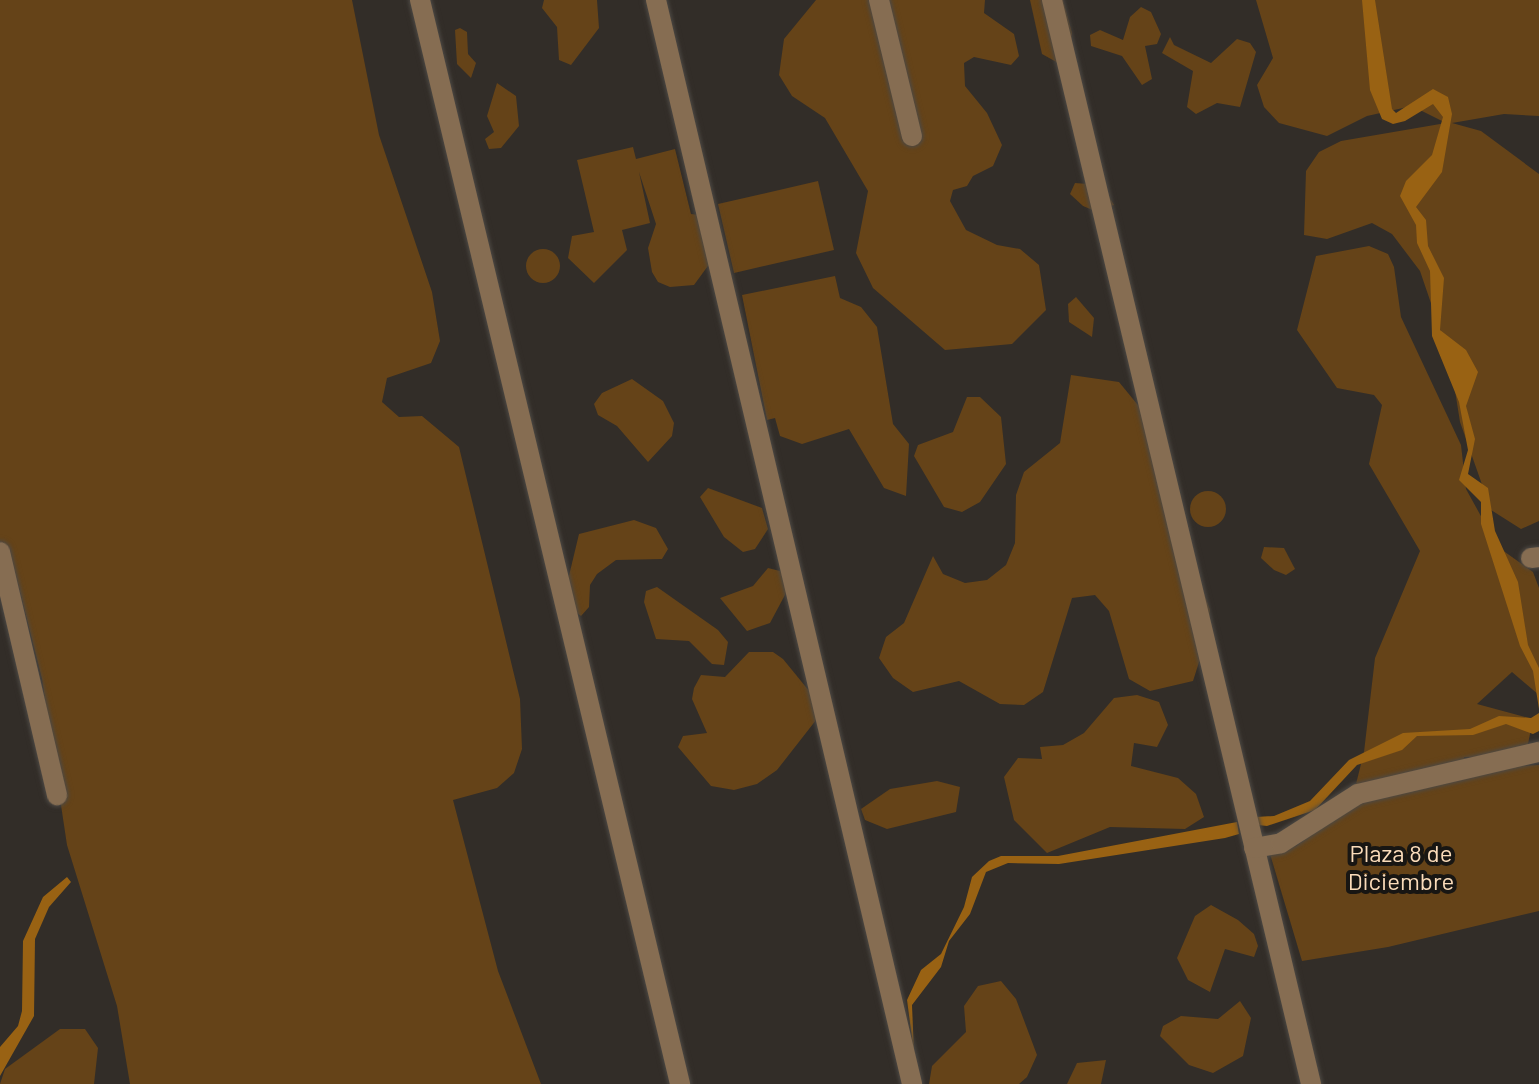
<!DOCTYPE html>
<html>
<head>
<meta charset="utf-8">
<style>
	body { margin:0 }
	#map { position:relative; width:1539px; height:1084px; overflow:hidden; background:#322d28; font-family:Barlow,sans-serif }
	div>[style] { position:absolute }
	.green>* { inset:0; background:#654318 }
	.round { border-radius:50% }
	.water>* { inset:0; background:#996213 }
	.roads { filter:drop-shadow(0 0 2px #4d4944) drop-shadow(0 0 2px #4d4944) }
	.minor>* { height:20px; margin:-10px; padding:0 10px; transform-origin:10px; border-radius:10px; background:#866d52 }
	span { translate:-50% -50%; white-space:nowrap; text-align:center; line-height:1.15; -webkit-text-stroke:8px #181613; paint-order:stroke }
	.park-label { font-size:24px; color:#fbdcba }
</style>
</head>
<body>
<div id="map">
	<div class="green">
		<div style="clip-path:polygon(0 0,352px 0,379px 135px,432px 292px,440px 341px,431px 363px,387px 378px,382px 402px,399px 417px,422px 416px,459px 447px,520px 699px,522px 749px,514px 773px,497px 788px,453px 800px,498px 971px,541px 1084px,130px 1084px,117px 1006px,67px 845px,42px 679px,15px 572px,0 541px)"></div>
		<div style="clip-path:polygon(544px 0,597px 0,599px 28px,571px 65px,559px 60px,557px 27px,542px 8px)"></div>
		<div style="clip-path:polygon(816px 0,985px 0,984px 13px,1014px 34px,1019px 56px,1011px 65px,974px 57px,964px 63px,965px 86px,987px 113px,1002px 145px,993px 166px,973px 176px,967px 186px,953px 190px,950px 201px,966px 230px,997px 245px,1020px 249px,1039px 265px,1046px 310px,1012px 344px,945px 350px,873px 288px,856px 253px,868px 191px,825px 118px,792px 96px,779px 75px,784px 39px)"></div>
		<div style="clip-path:polygon(1030px 0,1063px 0,1072px 33px,1070px 58px,1060px 64px,1042px 54px)"></div>
		<div style="clip-path:polygon(1256px 0,1539px 0,1539px 116px,1504px 114px,1452px 123px,1481px 131px,1539px 174px,1539px 521px,1521px 529px,1491px 510px,1460px 422px,1450px 359px,1420px 271px,1392px 234px,1372px 223px,1327px 239px,1304px 235px,1306px 171px,1319px 152px,1341px 141px,1446px 123px,1412px 106px,1367px 116px,1327px 136px,1279px 123px,1264px 107px,1257px 85px,1273px 58px)"></div>
		<div style="clip-path:polygon(1141px 7px,1151px 12px,1161px 34px,1157px 44px,1145px 46px,1152px 79px,1142px 85px,1122px 56px,1091px 46px,1090px 35px,1100px 30px,1123px 40px,1130px 17px)"></div>
		<div style="clip-path:polygon(460px 28px,467px 32px,468px 54px,476px 63px,471px 78px,457px 64px,455px 30px)"></div>
		<div style="clip-path:polygon(1170px 37px,1174px 45px,1211px 63px,1237px 39px,1250px 43px,1256px 52px,1240px 107px,1217px 103px,1196px 114px,1187px 107px,1193px 71px,1162px 53px)"></div>
		<div style="clip-path:polygon(497px 83px,516px 96px,519px 126px,501px 148px,489px 149px,485px 139px,494px 132px,487px 116px)"></div>
		<div style="clip-path:polygon(633px 147px,636px 159px,675px 149px,691px 214px,699px 215px,713px 259px,694px 285px,670px 287px,658px 282px,652px 272px,648px 248px,656px 224px,639px 172px,650px 223px,622px 230px,627px 250px,594px 283px,568px 258px,572px 236px,594px 232px,577px 160px)"></div>
		<div style="clip-path:polygon(818px 181px,834px 250px,734px 273px,718px 204px)"></div>
		<div style="clip-path:polygon(1075px 183px,1102px 185px,1114px 205px,1095px 211px,1083px 206px,1070px 194px)"></div>
		<div style="clip-path:polygon(1369px 246px,1388px 254px,1394px 267px,1401px 317px,1461px 445px,1466px 489px,1498px 547px,1533px 572px,1539px 588px,1539px 695px,1512px 672px,1477px 704px,1533px 719px,1527px 749px,1510px 758px,1464px 757px,1469px 768px,1539px 765px,1539px 911px,1388px 947px,1302px 961px,1270px 854px,1296px 846px,1350px 808px,1364px 752px,1375px 658px,1420px 551px,1369px 464px,1382px 405px,1374px 395px,1337px 388px,1297px 330px,1316px 256px)"></div>
		<div class="round" style="left:526px;top:249px;width:34px;height:34px"></div>
		<div style="clip-path:polygon(835px 276px,840px 298px,861px 307px,877px 327px,893px 424px,909px 444px,906px 496px,884px 488px,849px 429px,802px 444px,780px 436px,775px 418px,767px 420px,742px 295px)"></div>
		<div style="clip-path:polygon(1076px 297px,1094px 318px,1092px 337px,1069px 322px,1068px 304px)"></div>
		<div style="clip-path:polygon(1071px 375px,1119px 382px,1151px 421px,1168px 491px,1210px 610px,1208px 634px,1193px 681px,1150px 691px,1129px 679px,1109px 611px,1095px 595px,1072px 598px,1043px 692px,1024px 705px,1000px 704px,959px 681px,913px 692px,893px 678px,879px 658px,886px 637px,904px 623px,933px 556px,943px 574px,965px 583px,987px 580px,1006px 565px,1015px 543px,1016px 495px,1024px 472px,1060px 443px)"></div>
		<div style="clip-path:polygon(632px 379px,663px 401px,674px 423px,672px 436px,648px 462px,617px 426px,598px 415px,594px 404px,602px 393px)"></div>
		<div style="clip-path:polygon(967px 397px,980px 397px,1001px 417px,1006px 464px,980px 502px,962px 512px,944px 507px,914px 456px,918px 445px,953px 432px)"></div>
		<div style="clip-path:polygon(708px 488px,762px 508px,768px 529px,755px 549px,743px 552px,724px 537px,700px 497px)"></div>
		<div class="round" style="left:1190px;top:491px;width:36px;height:36px"></div>
		<div style="clip-path:polygon(634px 520px,656px 528px,668px 549px,662px 559px,616px 560px,597px 574px,590px 585px,589px 607px,581px 616px,572px 609px,567px 584px,579px 534px)"></div>
		<div style="clip-path:polygon(1264px 547px,1284px 548px,1295px 569px,1286px 575px,1274px 570px,1261px 558px)"></div>
		<div style="clip-path:polygon(768px 568px,780px 571px,786px 581px,786px 593px,770px 623px,747px 631px,720px 598px,753px 586px)"></div>
		<div style="clip-path:polygon(657px 587px,718px 630px,728px 642px,724px 665px,712px 664px,689px 641px,656px 639px,644px 602px,646px 591px)"></div>
		<div style="clip-path:polygon(749px 652px,773px 652px,783px 659px,819px 703px,820px 715px,777px 770px,757px 784px,734px 790px,711px 786px,678px 747px,683px 736px,707px 733px,692px 699px,694px 688px,701px 675px,725px 677px)"></div>
		<div style="clip-path:polygon(1137px 695px,1159px 702px,1168px 725px,1157px 747px,1134px 743px,1131px 766px,1178px 778px,1196px 794px,1204px 817px,1185px 829px,1110px 827px,1047px 853px,1014px 820px,1004px 777px,1018px 758px,1042px 759px,1040px 747px,1063px 745px,1084px 733px,1114px 698px)"></div>
		<div style="clip-path:polygon(937px 781px,960px 787px,956px 812px,887px 829px,865px 820px,861px 809px,890px 789px)"></div>
		<div style="clip-path:polygon(1211px 905px,1238px 920px,1254px 934px,1258px 946px,1254px 957px,1225px 949px,1210px 992px,1188px 980px,1177px 958px,1195px 916px)"></div>
		<div style="clip-path:polygon(1001px 981px,1016px 999px,1037px 1055px,1027px 1077px,1019px 1084px,929px 1084px,932px 1066px,966px 1032px,964px 1006px,978px 986px)"></div>
		<div style="clip-path:polygon(1240px 1001px,1251px 1018px,1243px 1056px,1213px 1073px,1189px 1065px,1160px 1036px,1163px 1026px,1181px 1016px,1218px 1019px)"></div>
		<div style="clip-path:polygon(60px 1029px,85px 1029px,98px 1048px,94px 1084px,0 1084px,5px 1069px)"></div>
		<div style="clip-path:polygon(1106px 1060px,1101px 1084px,1067px 1084px,1077px 1063px)"></div>
	</div>
	<div class="water">
		<div style="clip-path:polygon(1362px 0,1375px 0,1392px 109px,1396px 113px,1433px 89px,1448px 97px,1452px 114px,1442px 172px,1416px 207px,1426px 220px,1428px 246px,1444px 278px,1440px 330px,1466px 350px,1478px 372px,1466px 406px,1475px 439px,1468px 474px,1488px 488px,1495px 531px,1518px 582px,1528px 645px,1539px 668px,1539px 709px,1533px 671px,1520px 646px,1481px 524px,1481px 502px,1459px 480px,1468px 450px,1459px 402px,1432px 336px,1430px 271px,1417px 243px,1416px 225px,1400px 196px,1406px 181px,1432px 155px,1443px 117px,1433px 104px,1405px 121px,1393px 124px,1382px 119px,1370px 90px)"></div>
		<div style="clip-path:polygon(1539px 713px,1539px 731px,1533px 734px,1506px 724px,1473px 735px,1417px 736px,1402px 750px,1357px 765px,1315px 810px,1267px 826px,1258px 825px,1256px 817px,1274px 816px,1310px 801px,1349px 760px,1403px 733px,1470px 729px,1499px 716px,1531px 718px)"></div>
		<div style="clip-path:polygon(1237px 822px,1239px 834px,1225px 838px,1059px 864px,1008px 863px,986px 872px,970px 914px,949px 941px,941px 967px,912px 1005px,914px 1054px,907px 1000px,921px 970px,941px 954px,964px 907px,972px 877px,989px 861px,1001px 856px,1058px 856px)"></div>
		<div style="clip-path:polygon(67px 877px,71px 882px,49px 907px,35px 939px,34px 1016px,0 1076px,0 1047px,18px 1026px,22px 1011px,23px 941px,43px 897px)"></div>
	</div>
	<div class="roads">
		<div class="minor">
			<div style="left:420px;top:0;width:1115px;rotate:76.51deg"></div>
			<div style="left:656px;top:0;width:1114px;rotate:76.71deg"></div>
			<div style="left:879px;top:0;width:140px;rotate:76.4deg"></div>
			<div style="left:1052px;top:0;width:1115px;rotate:76.56deg"></div>
			<div style="left:0;top:552px;width:250px;rotate:76.8deg"></div>
			<div style="left:1531px;top:558px;width:8px;rotate:-7deg"></div>
			<div style="left:1254px;top:848px;width:27px;rotate:-10deg"></div>
			<div style="left:1281px;top:843px;width:91px;rotate:-32.5deg"></div>
			<div style="left:1358px;top:794px;width:186px;rotate:-13.1deg"></div>
		</div>
	</div>
	<div class="park-label">
		<span style="left:1401px;top:867px">Plaza 8 de<br>Diciembre</span>
	</div>
</div>
</body>
</html>
